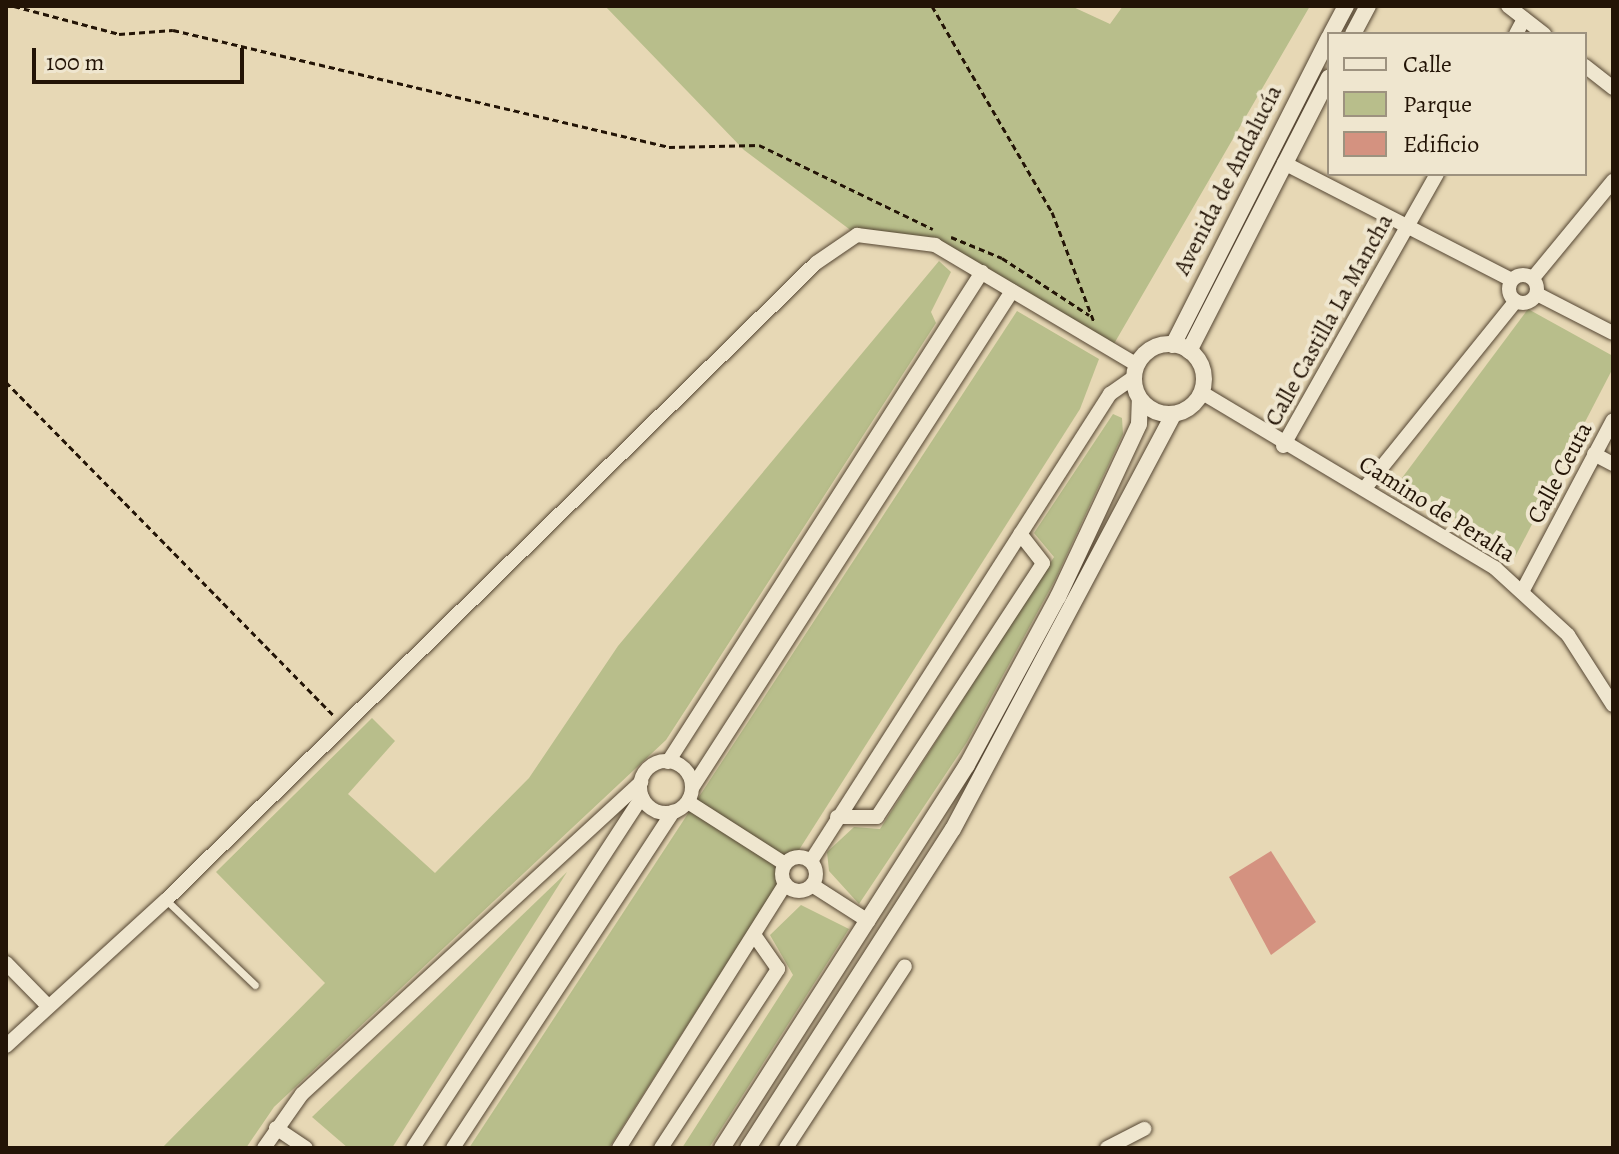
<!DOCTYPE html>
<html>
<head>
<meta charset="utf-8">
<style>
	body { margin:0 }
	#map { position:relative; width:1619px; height:1154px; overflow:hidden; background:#e7d8b5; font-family:Alegreya,serif }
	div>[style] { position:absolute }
	.green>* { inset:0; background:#b8be8b }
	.building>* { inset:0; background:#d49280 }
	.path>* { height:3px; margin-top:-1.5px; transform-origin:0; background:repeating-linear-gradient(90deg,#231406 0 6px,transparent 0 10px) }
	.roads { filter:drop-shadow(0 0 2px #544532) drop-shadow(0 0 2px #544532) }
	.service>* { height:7px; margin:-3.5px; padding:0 3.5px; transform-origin:3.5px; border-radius:3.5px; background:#efe6cf }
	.minor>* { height:14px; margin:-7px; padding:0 7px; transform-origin:7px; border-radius:7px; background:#efe6cf }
	.minor>.ring { margin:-7px; padding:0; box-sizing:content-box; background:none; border:14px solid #efe6cf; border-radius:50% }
	.tertiary>* { height:16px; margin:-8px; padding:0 8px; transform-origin:8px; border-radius:8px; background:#efe6cf }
	.tertiary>.ring { margin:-8px; padding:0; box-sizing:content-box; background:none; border:16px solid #efe6cf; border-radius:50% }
	span { translate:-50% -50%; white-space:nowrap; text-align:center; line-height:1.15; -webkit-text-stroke:8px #efe6cf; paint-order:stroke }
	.street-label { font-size:24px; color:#231406 }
	.frame { position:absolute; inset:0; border:8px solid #231406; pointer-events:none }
	.legend { position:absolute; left:1327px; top:32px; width:260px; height:144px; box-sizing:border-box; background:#efe6cf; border:2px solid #9d927f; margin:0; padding:10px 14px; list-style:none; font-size:24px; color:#231406 }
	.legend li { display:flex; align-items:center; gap:16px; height:40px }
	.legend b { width:40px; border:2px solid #9d927f }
	.scale { position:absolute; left:32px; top:48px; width:212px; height:36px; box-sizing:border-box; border:4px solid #231406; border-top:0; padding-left:10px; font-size:24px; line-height:28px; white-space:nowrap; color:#231406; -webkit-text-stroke:6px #efe6cf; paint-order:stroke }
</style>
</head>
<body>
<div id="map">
	<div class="green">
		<div style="clip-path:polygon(605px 6px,1071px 6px,1110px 24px,1123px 6px,1310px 6px,1111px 349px,935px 245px,857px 235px,744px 150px)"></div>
		<div style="clip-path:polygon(939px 261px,951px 272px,931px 312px,936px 323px,666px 740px,274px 1107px,246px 1148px,162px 1148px,325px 983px,216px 872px,372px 718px,395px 741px,348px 794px,435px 873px,529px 778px,618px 646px)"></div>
		<div style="clip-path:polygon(1528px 309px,1613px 356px,1613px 368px,1515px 557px,1399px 482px)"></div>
		<div style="clip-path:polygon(1017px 311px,1099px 359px,1080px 409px,609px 1148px,469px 1148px)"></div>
		<div style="clip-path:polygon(1113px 414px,1122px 418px,1123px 434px,1055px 580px,967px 742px,859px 904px,829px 871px,827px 852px,854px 827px,880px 829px,1054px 557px,1034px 533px)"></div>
		<div style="clip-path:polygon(567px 872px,392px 1148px,348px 1148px,312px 1117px)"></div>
		<div style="clip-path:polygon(801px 905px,849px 929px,709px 1148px,682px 1148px,793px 975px,770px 935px)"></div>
	</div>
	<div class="building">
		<div style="clip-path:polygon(1271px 851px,1316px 922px,1271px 955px,1229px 877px)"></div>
	</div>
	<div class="path">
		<div style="left:14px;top:6px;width:109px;rotate:14.9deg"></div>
		<div style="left:119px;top:34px;width:54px;rotate:-4.2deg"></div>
		<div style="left:173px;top:30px;width:510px;rotate:13.27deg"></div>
		<div style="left:669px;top:147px;width:90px;rotate:-1.3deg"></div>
		<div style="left:759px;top:145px;width:193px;rotate:25.8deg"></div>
		<div style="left:932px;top:6px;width:238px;rotate:59.8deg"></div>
		<div style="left:1052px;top:212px;width:118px;rotate:69.1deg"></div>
		<div style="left:951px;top:237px;width:55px;rotate:22.4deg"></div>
		<div style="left:1002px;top:258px;width:104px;rotate:33.2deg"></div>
		<div style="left:6px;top:382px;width:470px;rotate:45.5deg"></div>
	</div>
	<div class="roads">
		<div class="service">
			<div style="left:166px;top:900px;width:123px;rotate:43.7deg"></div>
		</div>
		<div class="minor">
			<div style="left:1508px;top:6px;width:46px;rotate:37.9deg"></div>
			<div style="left:1516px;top:34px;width:17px;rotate:-62deg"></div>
			<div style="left:1585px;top:66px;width:36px;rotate:38deg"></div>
			<div style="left:1284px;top:163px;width:256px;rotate:27.2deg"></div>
			<div class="ring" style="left:1509px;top:275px;width:14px;height:14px"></div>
			<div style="left:1533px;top:278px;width:126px;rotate:-50.5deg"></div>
			<div style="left:1537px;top:294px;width:85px;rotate:27.2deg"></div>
			<div style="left:1201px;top:392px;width:343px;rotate:30.9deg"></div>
			<div style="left:1495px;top:568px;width:99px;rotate:42.5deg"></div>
			<div style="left:1568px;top:635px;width:83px;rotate:57.3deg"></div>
			<div style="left:1283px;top:446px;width:313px;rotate:-60.5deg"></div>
			<div style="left:1594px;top:454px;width:21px;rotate:28deg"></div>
			<div style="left:1365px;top:488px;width:240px;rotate:-51.1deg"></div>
			<div style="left:1523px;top:590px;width:192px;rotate:-62.1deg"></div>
			<div class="ring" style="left:640px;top:761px;width:38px;height:38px"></div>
			<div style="left:668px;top:762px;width:582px;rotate:-57.35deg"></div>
			<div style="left:692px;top:788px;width:591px;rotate:-57.22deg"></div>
			<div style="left:688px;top:802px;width:115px;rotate:32.6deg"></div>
			<div style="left:837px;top:817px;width:40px"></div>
			<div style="left:877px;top:817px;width:303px;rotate:-56.8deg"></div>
			<div style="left:1043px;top:563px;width:37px;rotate:-128deg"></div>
			<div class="ring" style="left:782px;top:857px;width:20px;height:20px"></div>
			<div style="left:811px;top:861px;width:555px;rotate:-57.37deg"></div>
			<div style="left:1110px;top:394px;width:29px;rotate:-35deg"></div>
			<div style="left:812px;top:885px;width:67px;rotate:32.7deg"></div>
			<div style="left:6px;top:963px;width:59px;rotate:45.7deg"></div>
			<div style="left:6px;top:1046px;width:217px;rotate:-42.4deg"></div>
			<div style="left:166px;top:900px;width:910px;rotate:-44.42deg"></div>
			<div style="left:816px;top:263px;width:50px;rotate:-34.3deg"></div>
			<div style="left:857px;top:235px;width:79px;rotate:7.3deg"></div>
			<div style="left:935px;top:245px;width:235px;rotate:30.7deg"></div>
			<div style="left:276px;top:1128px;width:36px;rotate:34deg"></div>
			<div style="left:264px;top:1148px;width:66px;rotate:-54.9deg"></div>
			<div style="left:302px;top:1094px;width:461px;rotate:-42.6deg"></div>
			<div style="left:413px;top:1148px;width:419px;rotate:-56.9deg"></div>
			<div style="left:453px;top:1148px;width:402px;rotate:-56.8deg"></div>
			<div style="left:619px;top:1148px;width:312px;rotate:-57.8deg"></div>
			<div style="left:661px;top:1148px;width:214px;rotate:-56.8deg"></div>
			<div style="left:778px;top:969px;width:40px;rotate:-124.9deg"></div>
			<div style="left:786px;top:1148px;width:217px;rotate:-56.8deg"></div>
			<div style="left:1107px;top:1148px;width:42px;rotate:-27.2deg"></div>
		</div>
		<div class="tertiary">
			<div style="left:1331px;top:34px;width:32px;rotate:-62deg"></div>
			<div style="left:1353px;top:34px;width:32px;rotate:-62deg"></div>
			<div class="ring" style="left:1134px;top:344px;width:54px;height:54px"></div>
			<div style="left:1173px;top:345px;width:345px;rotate:-63.1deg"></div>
			<div style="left:1189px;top:351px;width:307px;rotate:-62.9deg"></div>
			<div style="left:722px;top:1148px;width:455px;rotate:-57.4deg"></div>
			<div style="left:967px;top:765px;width:191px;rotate:-61.6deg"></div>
			<div style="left:1058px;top:597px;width:191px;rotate:-64.9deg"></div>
			<div style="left:1139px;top:424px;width:24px;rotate:-88deg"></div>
			<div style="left:748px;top:1148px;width:379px;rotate:-57.3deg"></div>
			<div style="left:953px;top:829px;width:470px;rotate:-62deg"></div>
		</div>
	</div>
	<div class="street-label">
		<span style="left:1228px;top:180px;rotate:-63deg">Avenida de Andalucía</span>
		<span style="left:1329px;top:320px;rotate:-61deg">Calle Castilla La Mancha</span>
		<span style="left:1560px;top:473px;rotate:-62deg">Calle Ceuta</span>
		<span style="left:1437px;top:509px;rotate:32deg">Camino de Peralta</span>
	</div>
	<div class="frame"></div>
	<ul class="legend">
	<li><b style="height:10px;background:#efe6cf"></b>Calle</li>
	<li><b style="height:22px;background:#b8be8b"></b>Parque</li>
	<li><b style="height:22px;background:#d49280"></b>Edificio</li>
	</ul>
	<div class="scale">100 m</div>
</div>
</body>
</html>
